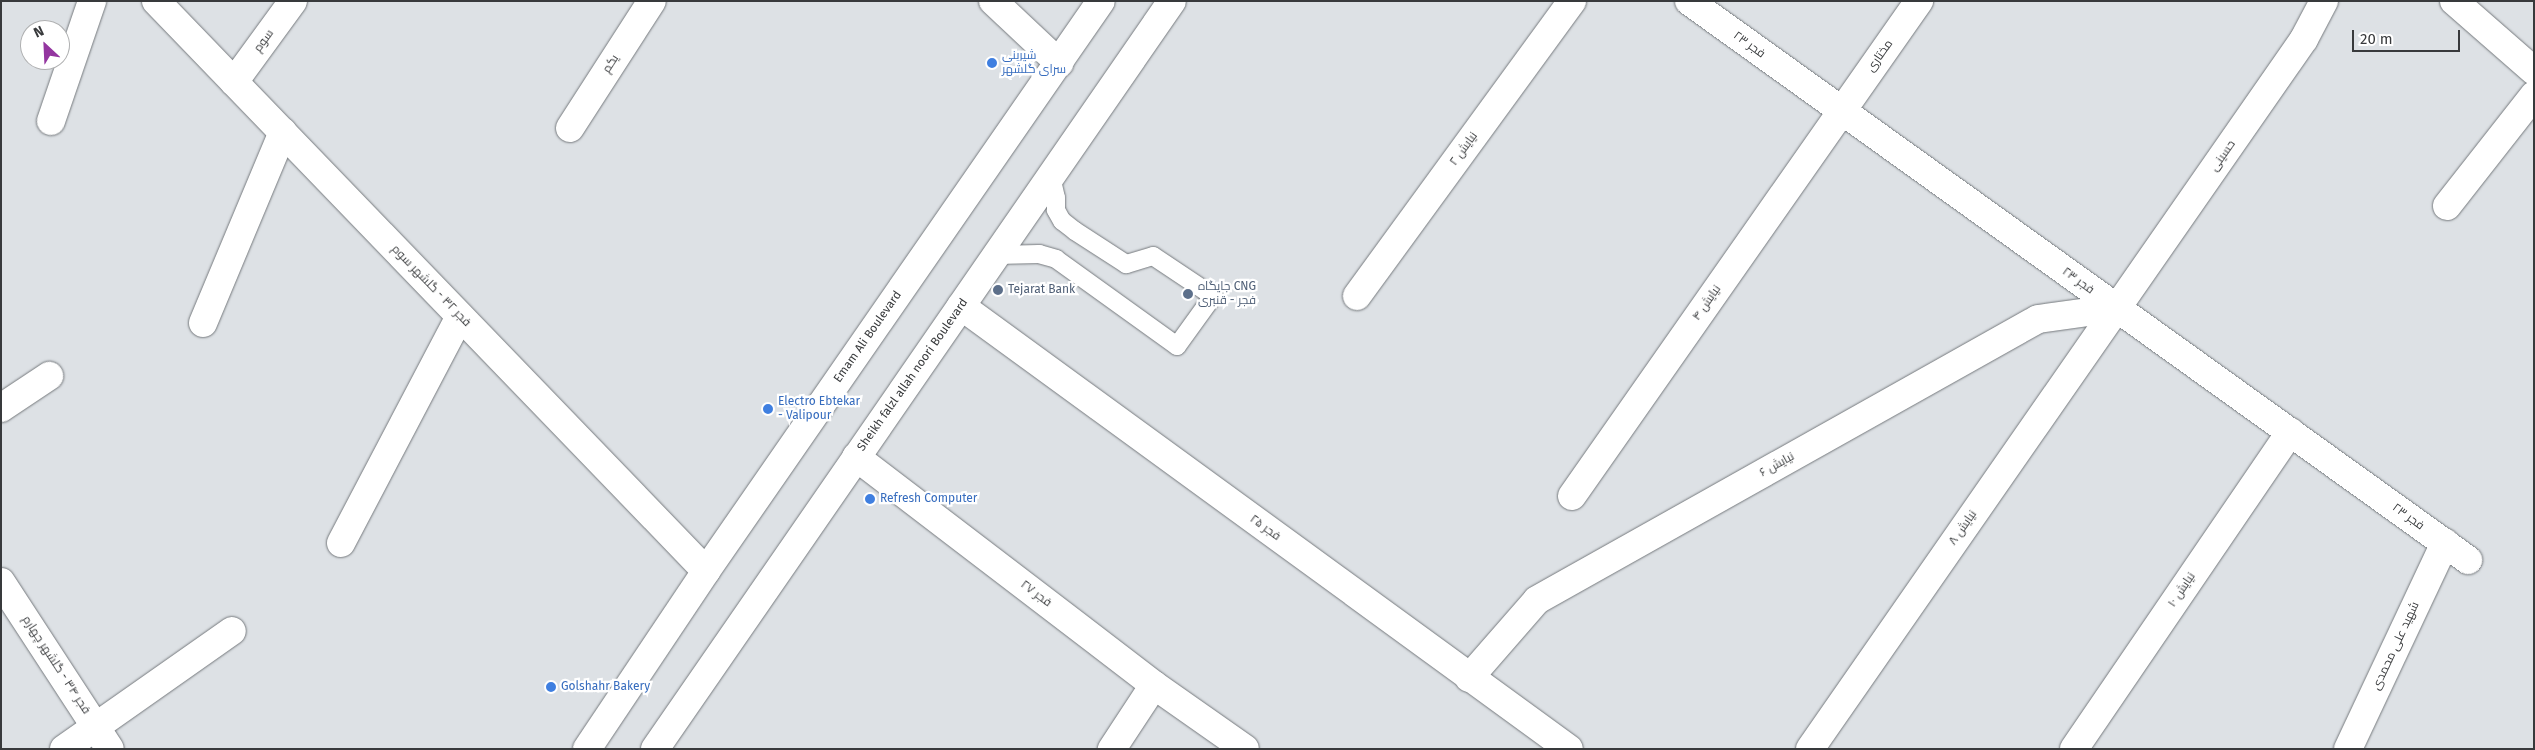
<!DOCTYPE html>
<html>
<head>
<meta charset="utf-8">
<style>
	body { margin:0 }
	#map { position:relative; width:2535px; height:750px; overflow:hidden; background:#dde1e5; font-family:"Fira Sans",Cairo,sans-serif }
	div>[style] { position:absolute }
	.roads { filter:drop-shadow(0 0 1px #75797d) drop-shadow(0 0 1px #75797d) }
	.lane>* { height:18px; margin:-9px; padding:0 9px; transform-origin:9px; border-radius:9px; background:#fff }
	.street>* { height:28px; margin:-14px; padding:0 14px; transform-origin:14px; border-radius:14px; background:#fff }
	.primary>* { height:28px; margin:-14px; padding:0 14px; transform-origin:14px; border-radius:14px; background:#fff }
	.dots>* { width:14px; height:14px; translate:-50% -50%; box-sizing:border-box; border:2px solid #fff; border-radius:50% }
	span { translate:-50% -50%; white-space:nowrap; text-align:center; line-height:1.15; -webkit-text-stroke:4.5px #fff; paint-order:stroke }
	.street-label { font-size:12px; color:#383a3c }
	.shop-label { font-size:12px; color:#366cbe }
	.left { translate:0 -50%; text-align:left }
	.service-label { font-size:12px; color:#4e5e75 }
	.frame { position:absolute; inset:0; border:2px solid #383a3c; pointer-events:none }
	.north { position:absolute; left:20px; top:20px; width:50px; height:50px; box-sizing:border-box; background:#fff; border:1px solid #afb0b1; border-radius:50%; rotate:335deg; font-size:14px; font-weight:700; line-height:20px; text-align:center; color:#383a3c }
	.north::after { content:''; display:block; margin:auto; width:18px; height:22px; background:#9436a0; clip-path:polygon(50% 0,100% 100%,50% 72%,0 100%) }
	.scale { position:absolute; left:2352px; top:30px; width:108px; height:22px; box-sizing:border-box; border:2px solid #383a3c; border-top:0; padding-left:6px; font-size:15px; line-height:18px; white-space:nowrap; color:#383a3c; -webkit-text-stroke:4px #fff; paint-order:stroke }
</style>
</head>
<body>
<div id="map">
	<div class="roads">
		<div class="lane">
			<div style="left:996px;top:255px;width:43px;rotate:-1.3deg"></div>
			<div style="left:1039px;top:254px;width:18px;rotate:16deg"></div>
			<div style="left:1056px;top:259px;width:149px;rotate:35.7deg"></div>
			<div style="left:1177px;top:346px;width:62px;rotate:-54.2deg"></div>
			<div style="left:1213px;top:296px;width:72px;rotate:-146.3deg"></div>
			<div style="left:1153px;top:256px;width:28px;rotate:163deg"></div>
			<div style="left:1126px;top:264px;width:61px;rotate:-147.1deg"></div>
			<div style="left:1075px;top:231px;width:16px;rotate:-142deg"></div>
			<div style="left:1062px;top:221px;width:13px;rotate:-119deg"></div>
			<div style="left:1056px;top:210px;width:12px;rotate:-90deg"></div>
			<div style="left:1056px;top:198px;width:23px;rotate:-103deg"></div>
		</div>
		<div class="street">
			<div style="left:156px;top:1px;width:792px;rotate:46.02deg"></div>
			<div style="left:993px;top:1px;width:91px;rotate:43.2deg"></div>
			<div style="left:1689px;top:1px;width:959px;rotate:35.66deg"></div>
			<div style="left:2454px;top:1px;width:106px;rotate:41.2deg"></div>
			<div style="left:234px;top:82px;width:100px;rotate:-53.9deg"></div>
			<div style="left:51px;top:121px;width:127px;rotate:-71.1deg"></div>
			<div style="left:570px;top:128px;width:151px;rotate:-57.2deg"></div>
			<div style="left:2447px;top:206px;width:141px;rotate:-51.9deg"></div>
			<div style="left:1357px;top:296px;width:365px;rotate:-53.9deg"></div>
			<div style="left:961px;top:306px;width:752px;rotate:36.08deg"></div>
			<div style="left:203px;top:323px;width:207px;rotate:-67.3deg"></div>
			<div style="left:1px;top:408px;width:58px;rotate:-33.7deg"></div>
			<div style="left:856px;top:457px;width:375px;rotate:37.4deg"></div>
			<div style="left:1154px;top:685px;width:77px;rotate:123.3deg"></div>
			<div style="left:1572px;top:496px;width:605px;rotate:-54.97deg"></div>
			<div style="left:341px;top:543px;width:256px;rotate:-62.3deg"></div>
			<div style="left:1px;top:582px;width:199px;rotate:56.9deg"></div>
			<div style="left:1469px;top:678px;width:103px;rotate:-48.9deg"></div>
			<div style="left:1537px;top:600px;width:574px;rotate:-29.29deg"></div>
			<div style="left:2038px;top:319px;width:80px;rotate:-7.9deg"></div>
			<div style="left:1154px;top:685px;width:111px;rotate:35.1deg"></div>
			<div style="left:64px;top:749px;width:205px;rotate:-35.1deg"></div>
			<div style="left:1810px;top:749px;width:865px;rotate:-55.17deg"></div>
			<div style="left:2304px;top:39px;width:43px;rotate:-62.2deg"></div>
			<div style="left:2074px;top:749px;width:384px;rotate:-55.7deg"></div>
			<div style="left:2348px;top:749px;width:228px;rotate:-64.8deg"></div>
		</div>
		<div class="primary">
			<div style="left:587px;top:749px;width:214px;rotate:-56.2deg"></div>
			<div style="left:706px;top:571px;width:693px;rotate:-55.28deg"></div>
			<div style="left:655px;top:749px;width:909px;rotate:-55.35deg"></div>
		</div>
	</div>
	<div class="dots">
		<div style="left:992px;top:63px;background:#3f7fe0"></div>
		<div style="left:998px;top:290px;background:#5c6f8a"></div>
		<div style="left:1188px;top:294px;background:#5c6f8a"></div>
		<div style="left:768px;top:409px;background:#3f7fe0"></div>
		<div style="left:870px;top:499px;background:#3f7fe0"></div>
		<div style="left:551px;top:687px;background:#3f7fe0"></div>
	</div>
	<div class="street-label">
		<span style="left:264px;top:41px;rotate:-54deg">سوم</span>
		<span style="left:1749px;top:45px;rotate:36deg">فجر ۲۳</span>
		<span style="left:1880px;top:56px;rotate:-55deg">مختاری</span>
		<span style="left:611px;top:64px;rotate:-57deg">یکم</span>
		<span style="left:1464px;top:149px;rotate:-54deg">نیایش ۲</span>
		<span style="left:2223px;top:156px;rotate:-55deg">حسینی</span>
		<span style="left:2078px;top:281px;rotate:36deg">فجر ۲۳</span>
		<span style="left:431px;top:286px;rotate:46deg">فجر ۳۲ - گلشهر سوم</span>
		<span style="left:1707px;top:303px;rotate:-55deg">نیایش ۴</span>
		<span style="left:868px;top:337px;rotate:-55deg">Emam Ali Boulevard</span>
		<span style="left:913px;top:375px;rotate:-55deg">Sheikh falzl allah noori Boulevard</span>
		<span style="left:1777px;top:465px;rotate:-29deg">نیایش ۶</span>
		<span style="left:2408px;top:517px;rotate:36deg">فجر ۲۳</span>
		<span style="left:1265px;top:528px;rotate:36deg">فجر ۲۵</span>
		<span style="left:1963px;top:528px;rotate:-55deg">نیایش ۸</span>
		<span style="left:2182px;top:590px;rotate:-56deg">نیایش ۱۰</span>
		<span style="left:1036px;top:594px;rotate:37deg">فجر ۲۷</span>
		<span style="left:2396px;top:646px;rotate:-65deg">شهید علی محمدی</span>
		<span style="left:56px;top:665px;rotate:57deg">فجر ۳۴ - گلشهر چهارم</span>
	</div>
	<div class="shop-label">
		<span class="left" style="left:1002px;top:63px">شیرینی<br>سرای گلشهر</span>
		<span class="left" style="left:778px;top:409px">Electro Ebtekar<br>- Valipour</span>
		<span class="left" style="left:880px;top:499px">Refresh Computer</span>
		<span class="left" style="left:561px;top:687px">Golshahr Bakery</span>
	</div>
	<div class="service-label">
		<span class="left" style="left:1198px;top:294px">جایگاه CNG<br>فجر - قنبری</span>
		<span class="left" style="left:1008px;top:290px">Tejarat Bank</span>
	</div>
	<div class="frame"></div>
	<div class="north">N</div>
	<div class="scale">20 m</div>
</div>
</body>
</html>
